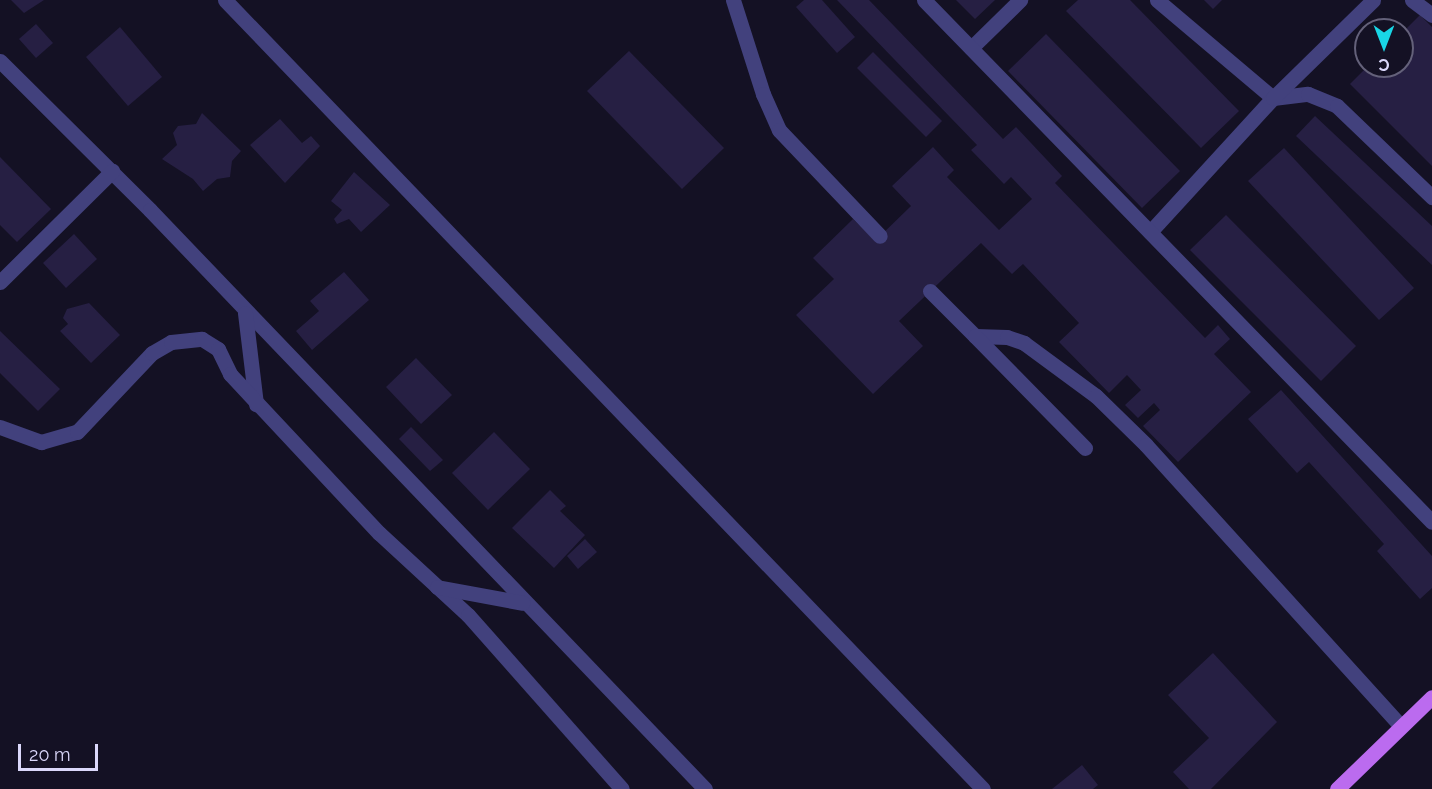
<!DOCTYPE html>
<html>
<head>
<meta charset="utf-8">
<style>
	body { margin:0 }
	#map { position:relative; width:1432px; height:789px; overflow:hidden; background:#141124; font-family:Raleway,sans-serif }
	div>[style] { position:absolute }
	.building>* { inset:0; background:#261f43 }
	.service>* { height:15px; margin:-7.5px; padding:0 7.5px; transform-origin:7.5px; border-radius:7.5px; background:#42417d }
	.minor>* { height:15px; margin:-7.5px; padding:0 7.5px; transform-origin:7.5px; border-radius:7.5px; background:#42417d }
	.primary>* { height:15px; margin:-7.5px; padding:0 7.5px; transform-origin:7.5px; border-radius:7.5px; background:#bb6bef }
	span { translate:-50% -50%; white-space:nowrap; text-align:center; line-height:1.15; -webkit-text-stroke:4.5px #141124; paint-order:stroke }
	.north { position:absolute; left:1354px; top:18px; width:60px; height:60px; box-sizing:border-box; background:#141124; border:2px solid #64617a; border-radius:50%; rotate:180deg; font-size:16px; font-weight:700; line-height:24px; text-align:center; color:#dbd8fb }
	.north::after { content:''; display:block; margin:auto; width:21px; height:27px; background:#19d6e6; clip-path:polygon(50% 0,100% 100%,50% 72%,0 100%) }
	.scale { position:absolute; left:18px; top:744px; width:80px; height:27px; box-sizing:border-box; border:3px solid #dbd8fb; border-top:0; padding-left:8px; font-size:18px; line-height:21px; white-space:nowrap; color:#dbd8fb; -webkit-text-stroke:4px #141124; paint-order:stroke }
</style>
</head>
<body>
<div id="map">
	<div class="building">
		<div style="clip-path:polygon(11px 0,44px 0,24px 13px)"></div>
		<div style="clip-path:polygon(804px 0,822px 0,855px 37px,837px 53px,796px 7px)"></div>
		<div style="clip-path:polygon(837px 0,869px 0,1003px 139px,1016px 127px,1062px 176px,1055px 183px,1205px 338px,1218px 325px,1230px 339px,1214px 354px,1251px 392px,1178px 462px,1143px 426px,1160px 410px,1154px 403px,1138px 418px,1125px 405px,1141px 390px,1127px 375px,1109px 393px,1059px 342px,1079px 323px,1023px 264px,1012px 274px,981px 243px,899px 321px,923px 346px,873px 394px,796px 315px,834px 279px,813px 258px,853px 219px,875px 241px,911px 206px,892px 186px,933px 147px,954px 170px,947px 177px,999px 230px,1032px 199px,1011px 177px,1004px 184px,971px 150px,977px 145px)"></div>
		<div style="clip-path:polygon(956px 0,995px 0,975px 19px)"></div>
		<div style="clip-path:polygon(1078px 0,1130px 0,1239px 111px,1201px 148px,1066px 11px)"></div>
		<div style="clip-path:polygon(1204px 0,1222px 0,1213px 9px)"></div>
		<div style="clip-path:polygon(1420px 15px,1432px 27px,1432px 166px,1350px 84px,1368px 66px,1402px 66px,1402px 33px)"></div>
		<div style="clip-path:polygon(36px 24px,53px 43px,36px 58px,19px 39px)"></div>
		<div style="clip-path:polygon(120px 27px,162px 77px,128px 106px,86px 57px)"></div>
		<div style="clip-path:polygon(1046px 34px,1180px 171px,1142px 208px,1008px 71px)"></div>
		<div style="clip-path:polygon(629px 51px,724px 148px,682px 189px,587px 91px)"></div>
		<div style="clip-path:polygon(873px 52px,942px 121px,926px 137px,857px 68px)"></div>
		<div style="clip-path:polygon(202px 113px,241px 151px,232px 161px,230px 177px,217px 179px,203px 191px,193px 179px,162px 159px,177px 145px,173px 133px,178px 126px,196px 124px)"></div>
		<div style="clip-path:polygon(1315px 116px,1432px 226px,1432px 265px,1296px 136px)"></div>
		<div style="clip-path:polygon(280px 119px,302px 143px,311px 136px,320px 146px,285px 183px,250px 145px)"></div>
		<div style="clip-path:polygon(1284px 148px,1414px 288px,1379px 320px,1248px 181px)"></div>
		<div style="clip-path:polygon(0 157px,51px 209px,17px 242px,0 225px)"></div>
		<div style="clip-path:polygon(354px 172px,390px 205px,361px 232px,349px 219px,337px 224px,334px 219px,342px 210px,331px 201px)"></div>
		<div style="clip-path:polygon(1226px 215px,1356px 346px,1321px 381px,1190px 250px)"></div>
		<div style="clip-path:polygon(74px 234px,97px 259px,66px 288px,43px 263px)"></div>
		<div style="clip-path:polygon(344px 272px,369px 300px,312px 350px,296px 331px,319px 311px,310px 301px)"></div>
		<div style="clip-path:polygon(89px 303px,120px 335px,91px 363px,60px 331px,68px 324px,63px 318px,67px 309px)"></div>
		<div style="clip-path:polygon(0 331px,60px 389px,38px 411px,0 373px)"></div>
		<div style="clip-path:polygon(416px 358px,452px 395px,421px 424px,386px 387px)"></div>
		<div style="clip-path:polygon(1281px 390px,1432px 556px,1432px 588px,1420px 599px,1377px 551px,1384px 544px,1309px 462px,1297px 473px,1248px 419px)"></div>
		<div style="clip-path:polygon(411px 427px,443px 460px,430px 471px,399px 439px)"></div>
		<div style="clip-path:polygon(494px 432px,530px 469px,488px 510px,452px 473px)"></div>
		<div style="clip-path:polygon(550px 490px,566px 506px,560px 511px,585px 535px,554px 568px,512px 528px)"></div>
		<div style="clip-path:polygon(585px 539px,597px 552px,578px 569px,567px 556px)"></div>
		<div style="clip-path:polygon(1213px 653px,1277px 722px,1211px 789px,1189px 789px,1173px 772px,1209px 738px,1168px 695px)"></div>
		<div style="clip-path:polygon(1082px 765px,1098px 785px,1093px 789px,1052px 789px)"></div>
	</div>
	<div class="service">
		<div style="left:733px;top:0;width:99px;rotate:72.3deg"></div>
		<div style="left:763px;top:94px;width:39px;rotate:66deg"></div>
		<div style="left:779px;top:130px;width:146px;rotate:46.4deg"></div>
		<div style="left:1157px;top:0;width:152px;rotate:40.2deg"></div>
		<div style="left:1273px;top:98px;width:35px;rotate:-7deg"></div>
		<div style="left:1308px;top:94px;width:31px;rotate:22deg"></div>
		<div style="left:1337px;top:106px;width:132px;rotate:43.8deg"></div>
		<div style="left:1412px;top:0;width:25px;rotate:37deg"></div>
		<div style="left:971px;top:48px;width:69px;rotate:-44.4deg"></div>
		<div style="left:1150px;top:232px;width:182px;rotate:-47.5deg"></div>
		<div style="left:1273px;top:98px;width:140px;rotate:-44.4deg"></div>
		<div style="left:930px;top:291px;width:64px;rotate:45deg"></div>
		<div style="left:975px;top:336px;width:32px;rotate:2deg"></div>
		<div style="left:1007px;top:337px;width:18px;rotate:19deg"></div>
		<div style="left:1024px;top:343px;width:89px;rotate:36.4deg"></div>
		<div style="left:1096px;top:396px;width:70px;rotate:44.4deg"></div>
		<div style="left:1146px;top:445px;width:379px;rotate:47.8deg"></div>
		<div style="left:975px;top:336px;width:157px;rotate:45.5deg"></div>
	</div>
	<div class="minor">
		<div style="left:225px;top:0;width:1094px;rotate:46.15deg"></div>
		<div style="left:924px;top:0;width:728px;rotate:45.78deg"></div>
		<div style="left:0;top:61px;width:211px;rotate:44.8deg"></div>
		<div style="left:150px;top:210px;width:802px;rotate:46.21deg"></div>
		<div style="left:0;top:282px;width:158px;rotate:-44.7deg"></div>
		<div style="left:245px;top:313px;width:92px;rotate:83.1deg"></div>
		<div style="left:0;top:427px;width:44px;rotate:20.1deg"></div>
		<div style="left:41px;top:442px;width:37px;rotate:-16deg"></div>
		<div style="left:77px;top:432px;width:109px;rotate:-46.5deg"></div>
		<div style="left:152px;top:353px;width:22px;rotate:-30deg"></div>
		<div style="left:171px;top:342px;width:31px;rotate:-6deg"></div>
		<div style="left:202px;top:339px;width:19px;rotate:32deg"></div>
		<div style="left:218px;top:349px;width:28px;rotate:64deg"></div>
		<div style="left:230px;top:374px;width:218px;rotate:46.9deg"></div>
		<div style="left:379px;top:533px;width:121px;rotate:42.7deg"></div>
		<div style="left:468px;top:615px;width:232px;rotate:48.5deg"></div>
		<div style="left:437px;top:587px;width:87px;rotate:10.5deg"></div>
	</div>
	<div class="primary">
		<div style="left:1337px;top:789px;width:132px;rotate:-44.1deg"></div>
	</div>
	<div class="north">С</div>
	<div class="scale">20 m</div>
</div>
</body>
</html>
